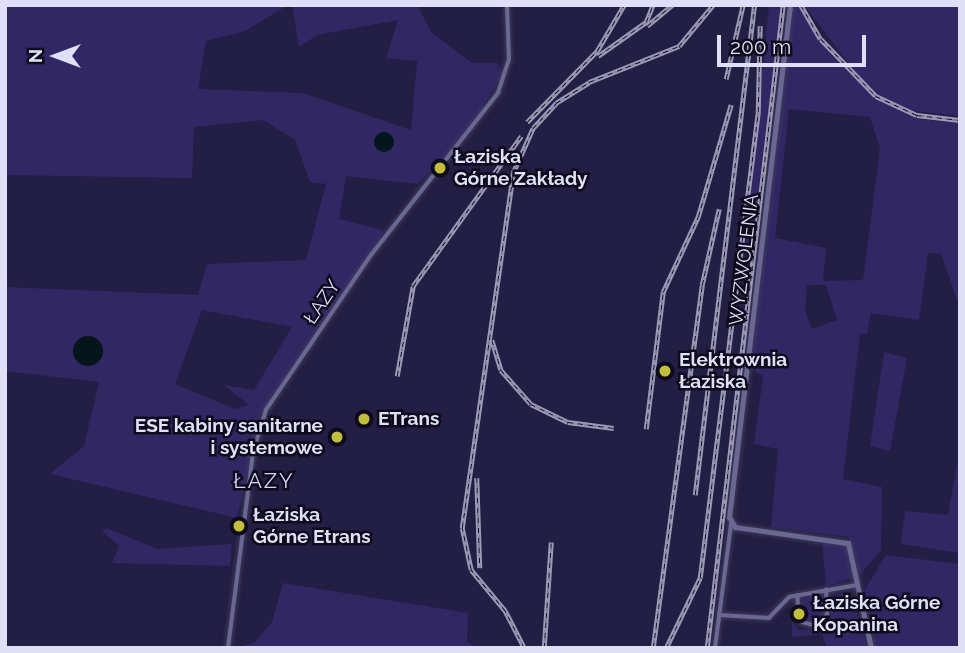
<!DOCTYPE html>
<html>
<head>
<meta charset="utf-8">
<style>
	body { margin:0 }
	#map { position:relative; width:965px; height:653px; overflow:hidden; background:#231e43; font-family:Raleway,sans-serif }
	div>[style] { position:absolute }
	.green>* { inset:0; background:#312765 }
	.round { border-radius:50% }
	.water>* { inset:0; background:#04151c }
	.roads { filter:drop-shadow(0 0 2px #3f3a5a) drop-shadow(0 0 2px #3f3a5a) }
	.minor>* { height:3.5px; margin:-1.75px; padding:0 1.75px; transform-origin:1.75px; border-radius:1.75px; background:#6a6893 }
	.tertiary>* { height:5px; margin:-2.5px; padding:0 2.5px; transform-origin:2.5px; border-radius:2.5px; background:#6a6893 }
	.rail>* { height:4.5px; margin-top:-2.25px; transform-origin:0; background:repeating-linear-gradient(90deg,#0d0b1c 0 5px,#9c9ab7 0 10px); box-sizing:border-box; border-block:2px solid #9c9ab7 }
	.dots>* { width:19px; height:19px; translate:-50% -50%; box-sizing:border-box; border:4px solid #0d0b1c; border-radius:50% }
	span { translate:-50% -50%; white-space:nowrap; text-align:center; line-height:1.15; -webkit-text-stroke:5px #0d0b1c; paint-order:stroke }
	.poi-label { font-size:19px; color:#dfdff7; font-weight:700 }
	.left { translate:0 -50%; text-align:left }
	.right { translate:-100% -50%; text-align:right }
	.street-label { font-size:19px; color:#dfdff7 }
	.neighbourhood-label { font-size:21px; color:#d3d2f9; letter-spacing:2px }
	.frame { position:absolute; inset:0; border:7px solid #dfdff7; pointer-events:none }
	.north { position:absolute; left:21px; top:21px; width:70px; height:70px; -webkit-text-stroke:5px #0d0b1c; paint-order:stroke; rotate:270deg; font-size:19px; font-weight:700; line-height:28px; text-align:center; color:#dfdff7 }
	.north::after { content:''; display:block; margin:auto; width:24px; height:32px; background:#dfdff7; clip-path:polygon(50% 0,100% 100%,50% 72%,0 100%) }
	.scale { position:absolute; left:717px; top:35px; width:149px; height:32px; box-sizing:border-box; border:4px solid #dfdff7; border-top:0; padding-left:9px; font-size:21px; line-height:24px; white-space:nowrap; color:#dfdff7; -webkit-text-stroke:5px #0d0b1c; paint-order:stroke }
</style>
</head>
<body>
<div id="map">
	<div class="green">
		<div style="clip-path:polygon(evenodd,5px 5px,288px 5px,245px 31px,206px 41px,198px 89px,303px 93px,411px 130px,417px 61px,386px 58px,398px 20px,317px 35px,299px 47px,292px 5px,417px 5px,432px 33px,472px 63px,497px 63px,503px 73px,464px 138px,417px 184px,346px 176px,339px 219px,383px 230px,382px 236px,261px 414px,237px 518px,50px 474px,84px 446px,99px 382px,5px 371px,5px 287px,198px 295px,207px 264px,306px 260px,326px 184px,310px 182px,295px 140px,264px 120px,194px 127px,192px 178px,5px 175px,5px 5px,202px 310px,292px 327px,254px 390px,224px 385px,249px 405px,235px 409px,175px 384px,202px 310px)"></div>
		<div style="clip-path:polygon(769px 5px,781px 5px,751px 250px,745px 249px)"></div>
		<div style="clip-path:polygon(evenodd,793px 5px,800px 5px,832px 56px,876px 98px,919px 119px,960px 123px,960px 308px,941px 254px,928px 253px,919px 320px,871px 313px,867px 334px,860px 334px,843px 479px,882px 487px,881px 550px,859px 576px,826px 586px,822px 540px,851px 544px,849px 537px,771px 527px,778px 449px,754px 444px,763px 376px,749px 368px,793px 5px,789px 109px,870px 117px,880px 148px,863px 280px,823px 281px,826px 248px,775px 238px,789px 109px,793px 5px,807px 285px,826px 285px,837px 320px,812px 329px,805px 311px,807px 285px)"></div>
		<div style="clip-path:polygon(804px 5px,960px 5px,960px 116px,915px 111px,883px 98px,859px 77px)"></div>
		<div style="clip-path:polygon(884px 352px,907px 358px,890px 451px,870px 446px)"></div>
		<div style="clip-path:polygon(960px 447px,960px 553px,901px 544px,905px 511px,948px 515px)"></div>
		<div style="clip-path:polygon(107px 528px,157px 549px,232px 544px,230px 566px,112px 563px,119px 546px,102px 531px)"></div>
		<div style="clip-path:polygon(886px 555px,960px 564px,960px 648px,875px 648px,865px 589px)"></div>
		<div style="clip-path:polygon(283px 583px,468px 613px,467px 642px,478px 648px,234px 648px,254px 643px,272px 622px)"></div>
		<div style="clip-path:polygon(850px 591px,867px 648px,827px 648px,822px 634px,792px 637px,792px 622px,799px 630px,818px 629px,830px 618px,832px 597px)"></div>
		<div class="round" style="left:800px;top:596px;width:26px;height:26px"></div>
	</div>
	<div class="water">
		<div class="round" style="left:374px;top:132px;width:20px;height:20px"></div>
		<div class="round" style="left:73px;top:336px;width:30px;height:30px"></div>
	</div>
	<div class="roads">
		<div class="minor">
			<div style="left:798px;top:595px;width:26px;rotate:88deg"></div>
			<div style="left:799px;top:621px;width:18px;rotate:16deg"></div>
			<div style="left:816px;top:626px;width:16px;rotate:-45deg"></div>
			<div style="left:827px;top:615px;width:25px;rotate:-92deg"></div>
			<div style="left:719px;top:615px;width:50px;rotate:3.4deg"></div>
			<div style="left:769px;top:618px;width:29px;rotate:-46deg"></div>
			<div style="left:789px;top:597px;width:69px;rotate:-10deg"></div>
			<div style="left:228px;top:648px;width:198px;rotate:-82.7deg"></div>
			<div style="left:253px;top:452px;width:44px;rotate:-72.8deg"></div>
			<div style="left:266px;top:410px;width:187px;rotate:-55.9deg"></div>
			<div style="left:371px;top:255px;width:206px;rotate:-51.9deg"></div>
			<div style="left:498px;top:93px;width:35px;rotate:-72deg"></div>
			<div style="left:509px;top:60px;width:55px;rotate:-92.1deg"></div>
			<div style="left:715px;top:648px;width:125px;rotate:-82.6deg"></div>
		</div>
		<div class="tertiary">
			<div style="left:790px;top:5px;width:516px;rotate:96.79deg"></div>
			<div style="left:729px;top:517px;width:12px;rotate:59deg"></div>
			<div style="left:735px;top:527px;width:114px;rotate:8.1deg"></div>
			<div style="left:848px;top:543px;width:107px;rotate:77.6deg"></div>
		</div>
	</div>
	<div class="rail">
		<div style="left:801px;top:5px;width:39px;rotate:60deg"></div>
		<div style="left:821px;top:39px;width:79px;rotate:46deg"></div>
		<div style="left:876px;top:96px;width:45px;rotate:24.9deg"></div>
		<div style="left:917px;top:115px;width:43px;rotate:6.6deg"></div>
		<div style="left:647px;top:26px;width:33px;rotate:-40deg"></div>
		<div style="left:598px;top:56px;width:59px;rotate:-35.3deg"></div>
		<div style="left:646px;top:22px;width:18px;rotate:-68deg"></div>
		<div style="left:726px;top:79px;width:76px;rotate:-77.1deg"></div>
		<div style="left:527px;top:122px;width:100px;rotate:-45.4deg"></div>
		<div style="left:597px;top:51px;width:53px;rotate:-59.6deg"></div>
		<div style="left:492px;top:340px;width:31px;rotate:73deg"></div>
		<div style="left:501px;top:370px;width:45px;rotate:48.6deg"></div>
		<div style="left:531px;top:404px;width:41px;rotate:25.9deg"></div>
		<div style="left:568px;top:422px;width:46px;rotate:7.4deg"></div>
		<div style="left:397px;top:376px;width:91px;rotate:-79.9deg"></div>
		<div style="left:413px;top:286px;width:185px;rotate:-54.2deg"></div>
		<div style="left:646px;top:429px;width:138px;rotate:-82.9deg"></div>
		<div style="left:663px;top:292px;width:83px;rotate:-65deg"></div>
		<div style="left:698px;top:217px;width:117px;rotate:-73.6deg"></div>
		<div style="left:477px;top:478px;width:90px;rotate:88.1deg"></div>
		<div style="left:695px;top:495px;width:494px;rotate:-83.1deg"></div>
		<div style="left:524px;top:648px;width:42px;rotate:-117.2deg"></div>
		<div style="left:505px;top:611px;width:53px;rotate:-129.7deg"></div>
		<div style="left:471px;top:570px;width:43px;rotate:-102.1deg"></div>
		<div style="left:462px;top:528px;width:359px;rotate:-81.8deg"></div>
		<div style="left:513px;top:173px;width:49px;rotate:-66deg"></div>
		<div style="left:533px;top:128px;width:34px;rotate:-47deg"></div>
		<div style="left:556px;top:103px;width:39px;rotate:-32deg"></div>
		<div style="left:589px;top:82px;width:97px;rotate:-21.8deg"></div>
		<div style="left:679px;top:46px;width:53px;rotate:-50.3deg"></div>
		<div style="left:544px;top:648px;width:106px;rotate:-86.2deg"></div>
		<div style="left:653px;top:648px;width:366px;rotate:-82.3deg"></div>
		<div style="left:702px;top:285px;width:78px;rotate:-77.4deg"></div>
		<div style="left:666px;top:648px;width:78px;rotate:-64.1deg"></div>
		<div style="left:700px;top:578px;width:470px;rotate:-82.9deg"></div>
		<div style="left:758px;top:112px;width:86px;rotate:-88.7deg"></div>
		<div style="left:707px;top:648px;width:647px;rotate:-83.26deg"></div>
	</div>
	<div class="dots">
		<div style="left:440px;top:168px;background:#c3bd3e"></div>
		<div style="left:665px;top:371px;background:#c3bd3e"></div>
		<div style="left:364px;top:419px;background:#c3bd3e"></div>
		<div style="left:337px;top:437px;background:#c3bd3e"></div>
		<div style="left:239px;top:526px;background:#c3bd3e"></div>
		<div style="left:799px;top:614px;background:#c3bd3e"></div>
	</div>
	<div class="poi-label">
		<span class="left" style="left:454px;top:168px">Łaziska<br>Górne Zakłady</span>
		<span class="left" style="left:679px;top:371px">Elektrownia<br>Łaziska</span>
		<span class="left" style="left:378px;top:419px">ETrans</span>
		<span class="right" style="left:323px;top:437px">ESE kabiny sanitarne<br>i systemowe</span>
		<span class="left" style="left:253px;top:526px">Łaziska<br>Górne Etrans</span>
		<span class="left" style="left:813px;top:614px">Łaziska Górne<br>Kopanina</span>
	</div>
	<div class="street-label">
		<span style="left:744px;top:260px;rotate:-83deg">WYZWOLENIA</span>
		<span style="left:322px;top:302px;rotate:-56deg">ŁAZY</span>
	</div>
	<div class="neighbourhood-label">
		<span style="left:264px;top:481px">ŁAZY</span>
	</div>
	<div class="frame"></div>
	<div class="north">N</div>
	<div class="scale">200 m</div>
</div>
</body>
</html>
